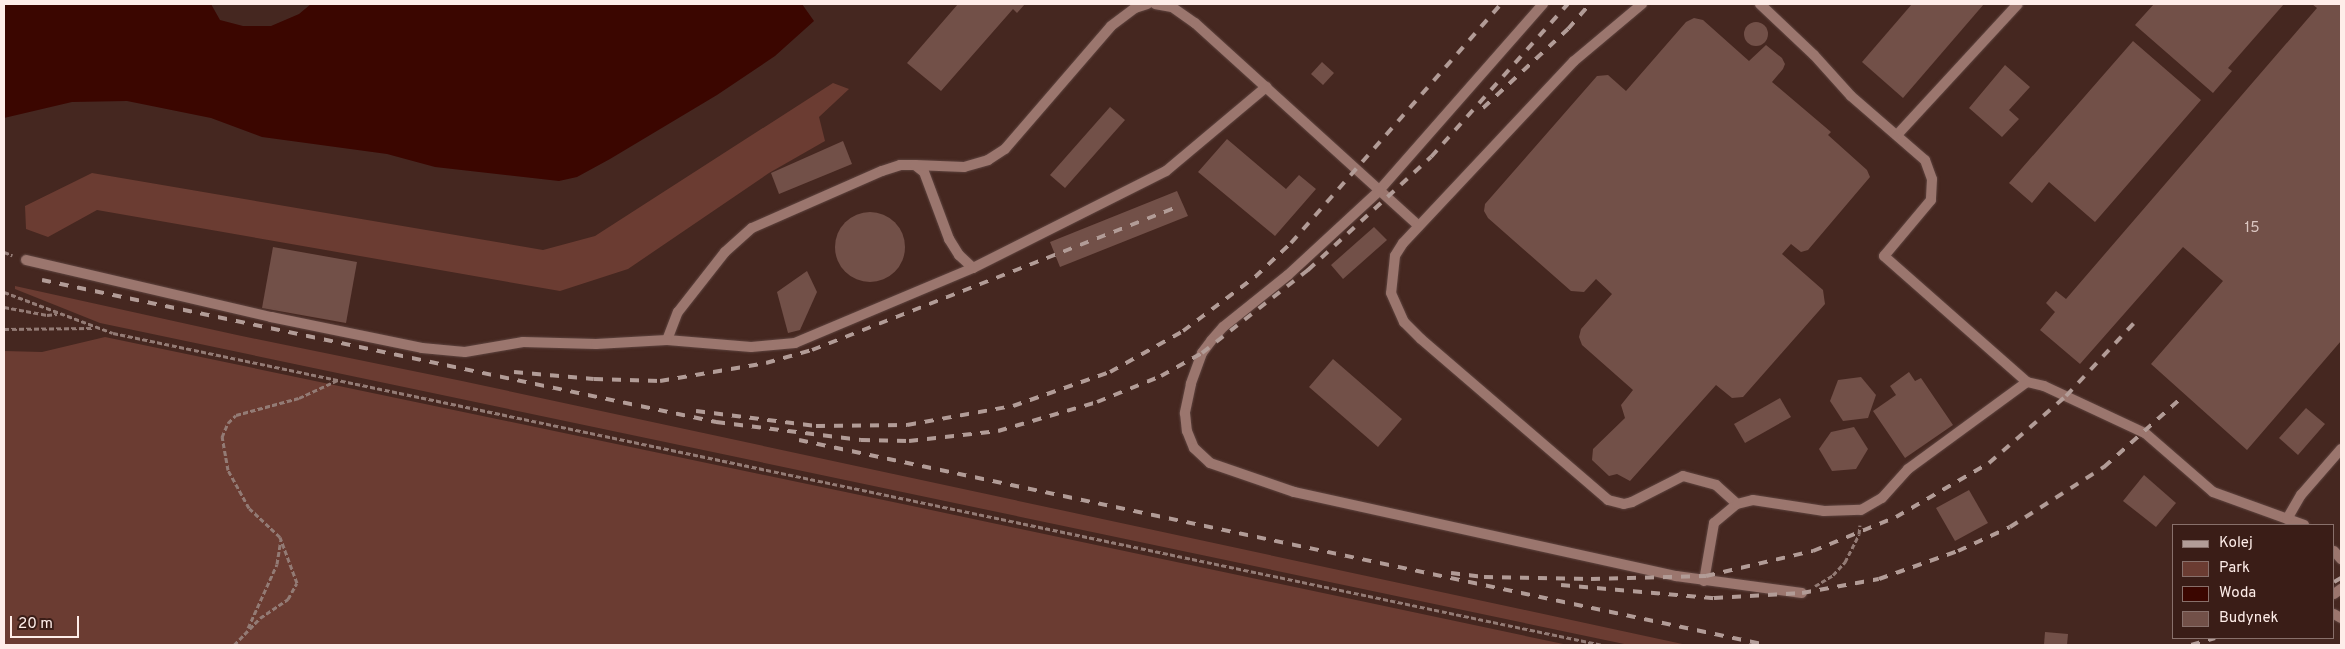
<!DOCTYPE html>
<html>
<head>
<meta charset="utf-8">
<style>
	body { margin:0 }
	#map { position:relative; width:2345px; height:649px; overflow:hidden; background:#452720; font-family:Overpass,sans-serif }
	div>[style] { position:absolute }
	.green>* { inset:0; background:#6b3c32 }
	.water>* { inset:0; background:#3b0600 }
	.building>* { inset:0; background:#725048 }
	.round { border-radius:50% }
	.path>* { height:3px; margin-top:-1.5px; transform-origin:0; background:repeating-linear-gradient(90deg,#937b75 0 5px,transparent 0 7.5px) }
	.roads { filter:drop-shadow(0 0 1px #5e443f) drop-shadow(0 0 1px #5e443f) }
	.service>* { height:10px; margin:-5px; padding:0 5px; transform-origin:5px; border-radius:5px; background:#9b766e }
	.rail>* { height:4px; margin-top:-2px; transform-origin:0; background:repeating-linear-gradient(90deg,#b29c97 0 9px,transparent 0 18px) }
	span { translate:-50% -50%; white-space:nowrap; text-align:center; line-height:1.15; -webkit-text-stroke:5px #3a1d17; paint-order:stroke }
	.number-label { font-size:15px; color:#dbc6c1 }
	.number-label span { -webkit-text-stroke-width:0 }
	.frame { position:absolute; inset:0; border:5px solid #feede9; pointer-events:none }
	.legend { position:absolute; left:2172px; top:524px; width:162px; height:115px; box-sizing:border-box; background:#3a1d17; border:1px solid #88706b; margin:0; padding:6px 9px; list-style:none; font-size:15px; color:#feede9 }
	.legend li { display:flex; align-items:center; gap:10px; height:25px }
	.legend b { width:25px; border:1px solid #88706b }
	.scale { position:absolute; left:10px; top:616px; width:69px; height:22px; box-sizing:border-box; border:2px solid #feede9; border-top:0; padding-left:6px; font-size:15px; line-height:18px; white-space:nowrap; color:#feede9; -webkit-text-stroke:4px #3a1d17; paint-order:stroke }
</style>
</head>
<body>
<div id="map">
	<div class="green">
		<div style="clip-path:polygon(833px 83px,849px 89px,819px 117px,825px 141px,769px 173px,628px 269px,560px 291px,97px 210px,48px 237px,26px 229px,25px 206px,92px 173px,543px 250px,595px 236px)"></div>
		<div style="clip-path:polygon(15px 286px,237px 335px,462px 381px,1687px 645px,1629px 645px,100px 323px,15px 289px)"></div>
		<div style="clip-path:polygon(105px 337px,917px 507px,1568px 645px,4px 645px,4px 351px,42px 352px)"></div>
	</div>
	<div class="water">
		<div style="clip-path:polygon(4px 4px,211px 4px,220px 20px,243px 26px,271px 26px,299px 14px,311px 4px,802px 4px,814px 21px,775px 56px,717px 95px,610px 159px,577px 177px,559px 181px,435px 167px,387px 154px,262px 137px,211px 118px,127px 101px,72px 102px,4px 118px)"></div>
	</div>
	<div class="building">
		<div style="clip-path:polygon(958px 4px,1025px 4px,1017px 13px,1013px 9px,941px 91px,907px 63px)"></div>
		<div style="clip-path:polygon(1912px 4px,1984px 4px,1903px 98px,1862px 62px)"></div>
		<div style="clip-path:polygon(2154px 4px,2284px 4px,2228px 68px,2232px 71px,2213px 93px,2135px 25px)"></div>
		<div style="clip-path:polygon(2312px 4px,2341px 4px,2341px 341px,2247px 450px,2151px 364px,2223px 281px,2183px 247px,2080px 364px,2040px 330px,2055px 312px,2046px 303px,2056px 291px,2066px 299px,2317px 8px)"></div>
		<div style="clip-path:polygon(1694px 18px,1703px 20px,1749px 61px,1766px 45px,1782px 58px,1785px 64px,1783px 69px,1772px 82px,1831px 132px,1828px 135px,1867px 170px,1870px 177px,1808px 250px,1801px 252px,1791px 244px,1782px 254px,1823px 290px,1825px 304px,1743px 397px,1732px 398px,1716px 385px,1630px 481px,1617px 474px,1609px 476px,1592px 460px,1593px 449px,1625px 418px,1621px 405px,1633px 390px,1582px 345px,1579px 337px,1581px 329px,1612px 294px,1596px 279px,1584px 292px,1571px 291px,1488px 218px,1484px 211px,1485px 204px,1597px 76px,1608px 75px,1626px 91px,1686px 22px)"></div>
		<div class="round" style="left:1744px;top:22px;width:24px;height:24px"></div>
		<div style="clip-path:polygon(2133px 41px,2201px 100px,2095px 222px,2049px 182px,2032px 203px,2009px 183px)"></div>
		<div style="clip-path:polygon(1322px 62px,1334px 73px,1323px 85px,1311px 74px)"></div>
		<div style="clip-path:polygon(2005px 65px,2030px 87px,2009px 110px,2019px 119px,2002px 137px,1969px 108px)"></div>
		<div style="clip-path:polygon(1110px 107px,1125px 120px,1065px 188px,1050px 175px)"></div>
		<div style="clip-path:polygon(1227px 139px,1286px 189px,1299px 175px,1316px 189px,1275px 236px,1198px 172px)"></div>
		<div style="clip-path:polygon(843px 141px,852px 164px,779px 194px,771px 173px)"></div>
		<div style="clip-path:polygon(1177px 191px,1188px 216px,1060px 267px,1050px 242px)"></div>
		<div class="round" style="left:835px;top:212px;width:70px;height:70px"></div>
		<div style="clip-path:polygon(1374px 227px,1387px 240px,1343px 279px,1331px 265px)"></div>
		<div style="clip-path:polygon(273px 247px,357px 262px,346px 323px,262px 308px)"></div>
		<div style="clip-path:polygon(807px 271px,817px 292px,800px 330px,788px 333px,777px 292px)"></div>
		<div style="clip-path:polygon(1333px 359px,1402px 419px,1378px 447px,1309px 387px)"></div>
		<div style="clip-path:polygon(1909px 372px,1915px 381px,1921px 378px,1953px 425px,1905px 458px,1873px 411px,1896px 395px,1890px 386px)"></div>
		<div style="clip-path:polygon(1861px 377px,1876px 395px,1868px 418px,1843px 421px,1830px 401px,1838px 380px)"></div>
		<div style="clip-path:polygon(1780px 398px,1791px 417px,1745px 443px,1734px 424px)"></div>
		<div style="clip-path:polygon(2306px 408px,2325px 424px,2298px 455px,2279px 438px)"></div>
		<div style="clip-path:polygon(1854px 427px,1868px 449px,1856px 469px,1832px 471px,1819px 449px,1831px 432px)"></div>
		<div style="clip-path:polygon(2144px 475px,2176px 503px,2156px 527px,2123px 501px)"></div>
		<div style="clip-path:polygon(1969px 490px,1988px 523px,1955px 541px,1936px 508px)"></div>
		<div style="clip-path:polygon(2045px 632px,2068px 634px,2067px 645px,2044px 645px)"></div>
	</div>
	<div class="path">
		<div style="left:4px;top:252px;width:9px;rotate:21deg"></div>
		<div style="left:4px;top:292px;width:116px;rotate:20.6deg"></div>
		<div style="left:113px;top:333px;width:1522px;rotate:11.83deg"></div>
		<div style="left:4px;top:307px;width:44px;rotate:10.5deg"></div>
		<div style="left:47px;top:315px;width:10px;rotate:-6deg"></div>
		<div style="left:4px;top:329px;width:89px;rotate:-0.6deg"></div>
		<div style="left:1815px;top:586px;width:21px;rotate:-31deg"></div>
		<div style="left:1833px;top:575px;width:18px;rotate:-47deg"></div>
		<div style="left:1845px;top:562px;width:31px;rotate:-63deg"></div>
		<div style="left:1859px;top:534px;width:9px;rotate:-84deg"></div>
		<div style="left:248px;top:628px;width:70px;rotate:-65.6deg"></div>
		<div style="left:277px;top:564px;width:24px;rotate:-81deg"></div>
		<div style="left:234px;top:645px;width:37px;rotate:-46deg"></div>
		<div style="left:260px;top:618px;width:34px;rotate:-34deg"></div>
		<div style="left:288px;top:599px;width:18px;rotate:-61deg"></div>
		<div style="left:297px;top:583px;width:49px;rotate:-110.3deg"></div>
		<div style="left:280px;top:537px;width:42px;rotate:-136.9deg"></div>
		<div style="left:249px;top:508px;width:43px;rotate:-118.9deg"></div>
		<div style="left:228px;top:470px;width:34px;rotate:-100deg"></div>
		<div style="left:222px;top:437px;width:15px;rotate:-67deg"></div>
		<div style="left:228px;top:423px;width:11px;rotate:-45deg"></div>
		<div style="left:236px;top:415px;width:65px;rotate:-15.1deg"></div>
		<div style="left:299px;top:398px;width:43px;rotate:-24.8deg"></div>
	</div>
	<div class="roads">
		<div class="service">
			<div style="left:1155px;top:4px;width:17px;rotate:10deg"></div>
			<div style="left:1172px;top:7px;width:28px;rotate:35deg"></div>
			<div style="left:1195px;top:23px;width:302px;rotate:42.2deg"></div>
			<div style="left:1543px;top:4px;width:249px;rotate:131.3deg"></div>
			<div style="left:1379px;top:191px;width:124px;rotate:137.3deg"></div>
			<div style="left:1288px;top:275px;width:83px;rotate:141.3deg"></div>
			<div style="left:1223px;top:327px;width:18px;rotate:131deg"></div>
			<div style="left:1211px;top:341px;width:15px;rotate:127deg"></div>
			<div style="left:1202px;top:353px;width:33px;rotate:110deg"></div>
			<div style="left:1191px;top:384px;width:30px;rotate:102deg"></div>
			<div style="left:1185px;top:413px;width:18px;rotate:84deg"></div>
			<div style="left:1187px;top:431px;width:18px;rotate:68deg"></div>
			<div style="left:1194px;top:448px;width:22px;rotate:43deg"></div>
			<div style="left:1210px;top:463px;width:89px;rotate:19deg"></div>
			<div style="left:1294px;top:492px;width:391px;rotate:12.4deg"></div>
			<div style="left:1676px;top:576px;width:127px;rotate:7.7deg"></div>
			<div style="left:1642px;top:4px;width:89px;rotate:140deg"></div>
			<div style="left:1574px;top:61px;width:250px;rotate:133.2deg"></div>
			<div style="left:1403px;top:243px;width:15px;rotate:122deg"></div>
			<div style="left:1395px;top:256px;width:37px;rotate:96deg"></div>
			<div style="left:1391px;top:293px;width:32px;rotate:66deg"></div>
			<div style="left:1404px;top:322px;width:24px;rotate:45deg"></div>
			<div style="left:1421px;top:339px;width:247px;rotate:40.7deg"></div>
			<div style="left:1608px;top:500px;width:16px;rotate:14deg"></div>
			<div style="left:1624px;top:504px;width:8px;rotate:-14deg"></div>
			<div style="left:1632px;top:502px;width:57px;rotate:-27deg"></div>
			<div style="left:1683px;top:476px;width:34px;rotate:15deg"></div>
			<div style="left:1716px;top:485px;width:28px;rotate:42deg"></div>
			<div style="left:1760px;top:4px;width:74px;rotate:43.4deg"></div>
			<div style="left:1814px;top:55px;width:55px;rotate:47.9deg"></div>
			<div style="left:1851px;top:96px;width:98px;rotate:40.9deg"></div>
			<div style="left:1925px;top:160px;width:20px;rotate:70deg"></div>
			<div style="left:1932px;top:179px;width:21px;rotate:93deg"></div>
			<div style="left:1931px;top:200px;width:73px;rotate:130deg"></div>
			<div style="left:1884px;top:256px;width:191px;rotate:41.4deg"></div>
			<div style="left:2027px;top:382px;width:17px;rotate:13deg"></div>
			<div style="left:2044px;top:386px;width:111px;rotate:25deg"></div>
			<div style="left:2145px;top:433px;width:90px;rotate:40.9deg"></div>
			<div style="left:2213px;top:492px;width:97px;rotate:19.9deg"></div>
			<div style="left:1897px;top:135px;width:178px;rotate:-47.3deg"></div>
			<div style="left:915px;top:165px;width:11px;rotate:38deg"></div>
			<div style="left:924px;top:172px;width:72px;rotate:69.5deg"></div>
			<div style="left:949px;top:239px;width:19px;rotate:58deg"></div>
			<div style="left:959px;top:255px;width:19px;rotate:43deg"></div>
			<div style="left:973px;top:268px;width:193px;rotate:157.2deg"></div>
			<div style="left:795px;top:343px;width:44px;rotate:174.8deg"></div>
			<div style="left:751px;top:347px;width:84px;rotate:-175.2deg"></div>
			<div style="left:667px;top:340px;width:30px;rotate:-69deg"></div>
			<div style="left:678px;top:312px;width:76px;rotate:-51.9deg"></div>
			<div style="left:725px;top:252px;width:36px;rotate:-42deg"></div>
			<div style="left:752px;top:228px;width:142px;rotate:-23.7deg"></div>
			<div style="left:882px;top:171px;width:19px;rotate:-18deg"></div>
			<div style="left:900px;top:165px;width:15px"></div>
			<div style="left:915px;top:165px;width:49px;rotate:2.3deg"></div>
			<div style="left:964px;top:167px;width:25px;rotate:-16deg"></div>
			<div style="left:988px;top:160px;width:20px;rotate:-33deg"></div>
			<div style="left:1005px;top:149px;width:162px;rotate:-49.2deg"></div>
			<div style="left:1111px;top:26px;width:30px;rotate:-37deg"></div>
			<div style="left:1135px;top:8px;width:13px;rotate:-18deg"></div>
			<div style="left:26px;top:260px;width:252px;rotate:13.1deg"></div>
			<div style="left:271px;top:317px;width:154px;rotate:11.6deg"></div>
			<div style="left:422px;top:348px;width:43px;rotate:5.3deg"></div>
			<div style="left:465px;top:352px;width:59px;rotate:-9.8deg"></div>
			<div style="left:523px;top:342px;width:73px;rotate:1.6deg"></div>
			<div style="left:596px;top:344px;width:71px;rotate:-3.2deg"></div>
			<div style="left:973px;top:268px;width:216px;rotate:-26.7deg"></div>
			<div style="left:1166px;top:171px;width:131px;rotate:-40deg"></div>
			<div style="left:2287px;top:519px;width:28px;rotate:-60deg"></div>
			<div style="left:2301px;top:495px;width:61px;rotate:-49deg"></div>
			<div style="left:2334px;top:551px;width:11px;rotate:49deg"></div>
			<div style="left:1704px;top:581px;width:59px;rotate:-80.2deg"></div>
			<div style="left:1714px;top:523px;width:30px;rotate:-40deg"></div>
			<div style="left:1737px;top:504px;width:16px;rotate:-14deg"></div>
			<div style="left:1753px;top:500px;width:72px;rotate:8.8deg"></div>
			<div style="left:1824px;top:511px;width:37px;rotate:-2deg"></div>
			<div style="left:1861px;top:510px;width:24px;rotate:-30deg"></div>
			<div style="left:1882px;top:498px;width:39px;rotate:-48deg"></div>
			<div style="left:1908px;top:469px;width:147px;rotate:-36.2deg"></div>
			<div style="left:2334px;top:594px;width:9px;rotate:-36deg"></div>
			<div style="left:2334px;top:614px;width:8px;rotate:30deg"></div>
		</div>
	</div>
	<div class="rail">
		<div style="left:1483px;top:108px;width:116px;rotate:-42.9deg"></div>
		<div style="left:1568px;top:29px;width:33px;rotate:-49deg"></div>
		<div style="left:42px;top:280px;width:689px;rotate:11.9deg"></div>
		<div style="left:716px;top:422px;width:146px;rotate:7.1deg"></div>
		<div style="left:861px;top:440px;width:48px;rotate:1.2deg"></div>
		<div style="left:909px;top:441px;width:90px;rotate:-6.4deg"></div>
		<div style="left:998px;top:431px;width:103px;rotate:-16.3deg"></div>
		<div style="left:1097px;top:402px;width:69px;rotate:-22.1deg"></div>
		<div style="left:1161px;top:376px;width:47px;rotate:-29.3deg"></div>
		<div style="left:1202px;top:353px;width:135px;rotate:-38.1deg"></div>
		<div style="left:1308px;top:270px;width:167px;rotate:-42.6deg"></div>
		<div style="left:1431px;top:157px;width:205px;rotate:-48.2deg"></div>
		<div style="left:514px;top:372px;width:80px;rotate:5deg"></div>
		<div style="left:594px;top:379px;width:66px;rotate:1.7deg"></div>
		<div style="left:660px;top:381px;width:108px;rotate:-9.6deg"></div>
		<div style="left:766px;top:363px;width:48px;rotate:-15.8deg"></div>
		<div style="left:812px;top:350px;width:394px;rotate:-21.4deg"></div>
		<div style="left:696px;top:411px;width:121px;rotate:7.1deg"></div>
		<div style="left:816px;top:426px;width:91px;rotate:-0.6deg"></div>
		<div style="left:907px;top:425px;width:108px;rotate:-10.2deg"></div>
		<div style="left:1013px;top:406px;width:103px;rotate:-19.3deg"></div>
		<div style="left:1110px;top:372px;width:84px;rotate:-29.3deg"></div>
		<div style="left:1183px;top:331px;width:90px;rotate:-36.9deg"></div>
		<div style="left:1255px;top:277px;width:50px;rotate:-43.4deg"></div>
		<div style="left:1291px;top:243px;width:318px;rotate:-48.7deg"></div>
		<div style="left:799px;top:440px;width:989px;rotate:11.96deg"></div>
		<div style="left:1451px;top:573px;width:33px;rotate:7deg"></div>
		<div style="left:1484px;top:577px;width:107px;rotate:1.1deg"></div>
		<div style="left:1591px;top:579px;width:115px;rotate:-1.5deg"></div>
		<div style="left:1706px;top:576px;width:110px;rotate:-13.2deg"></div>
		<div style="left:1813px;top:551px;width:90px;rotate:-22.3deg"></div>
		<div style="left:1896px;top:517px;width:108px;rotate:-30.1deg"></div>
		<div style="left:1989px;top:463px;width:102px;rotate:-41deg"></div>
		<div style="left:2066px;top:396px;width:103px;rotate:-47deg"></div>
		<div style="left:2334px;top:582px;width:8px;rotate:-30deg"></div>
		<div style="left:1561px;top:585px;width:154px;rotate:4.9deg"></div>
		<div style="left:1714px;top:598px;width:88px;rotate:-3.3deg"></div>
		<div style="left:1802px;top:593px;width:78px;rotate:-10.3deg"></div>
		<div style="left:1879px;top:579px;width:84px;rotate:-19.5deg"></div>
		<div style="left:1958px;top:551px;width:57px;rotate:-24.8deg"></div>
		<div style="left:2010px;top:527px;width:112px;rotate:-32.6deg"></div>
		<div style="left:2104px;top:467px;width:101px;rotate:-41.8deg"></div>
		<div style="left:2191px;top:645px;width:25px;rotate:-16deg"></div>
	</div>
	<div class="number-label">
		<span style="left:2252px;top:229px">15</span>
	</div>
	<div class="frame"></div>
	<ul class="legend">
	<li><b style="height:6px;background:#b29c97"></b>Kolej</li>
	<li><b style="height:14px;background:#6b3c32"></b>Park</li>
	<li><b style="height:14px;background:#3b0600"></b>Woda</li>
	<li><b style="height:14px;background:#725048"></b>Budynek</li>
	</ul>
	<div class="scale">20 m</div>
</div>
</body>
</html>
